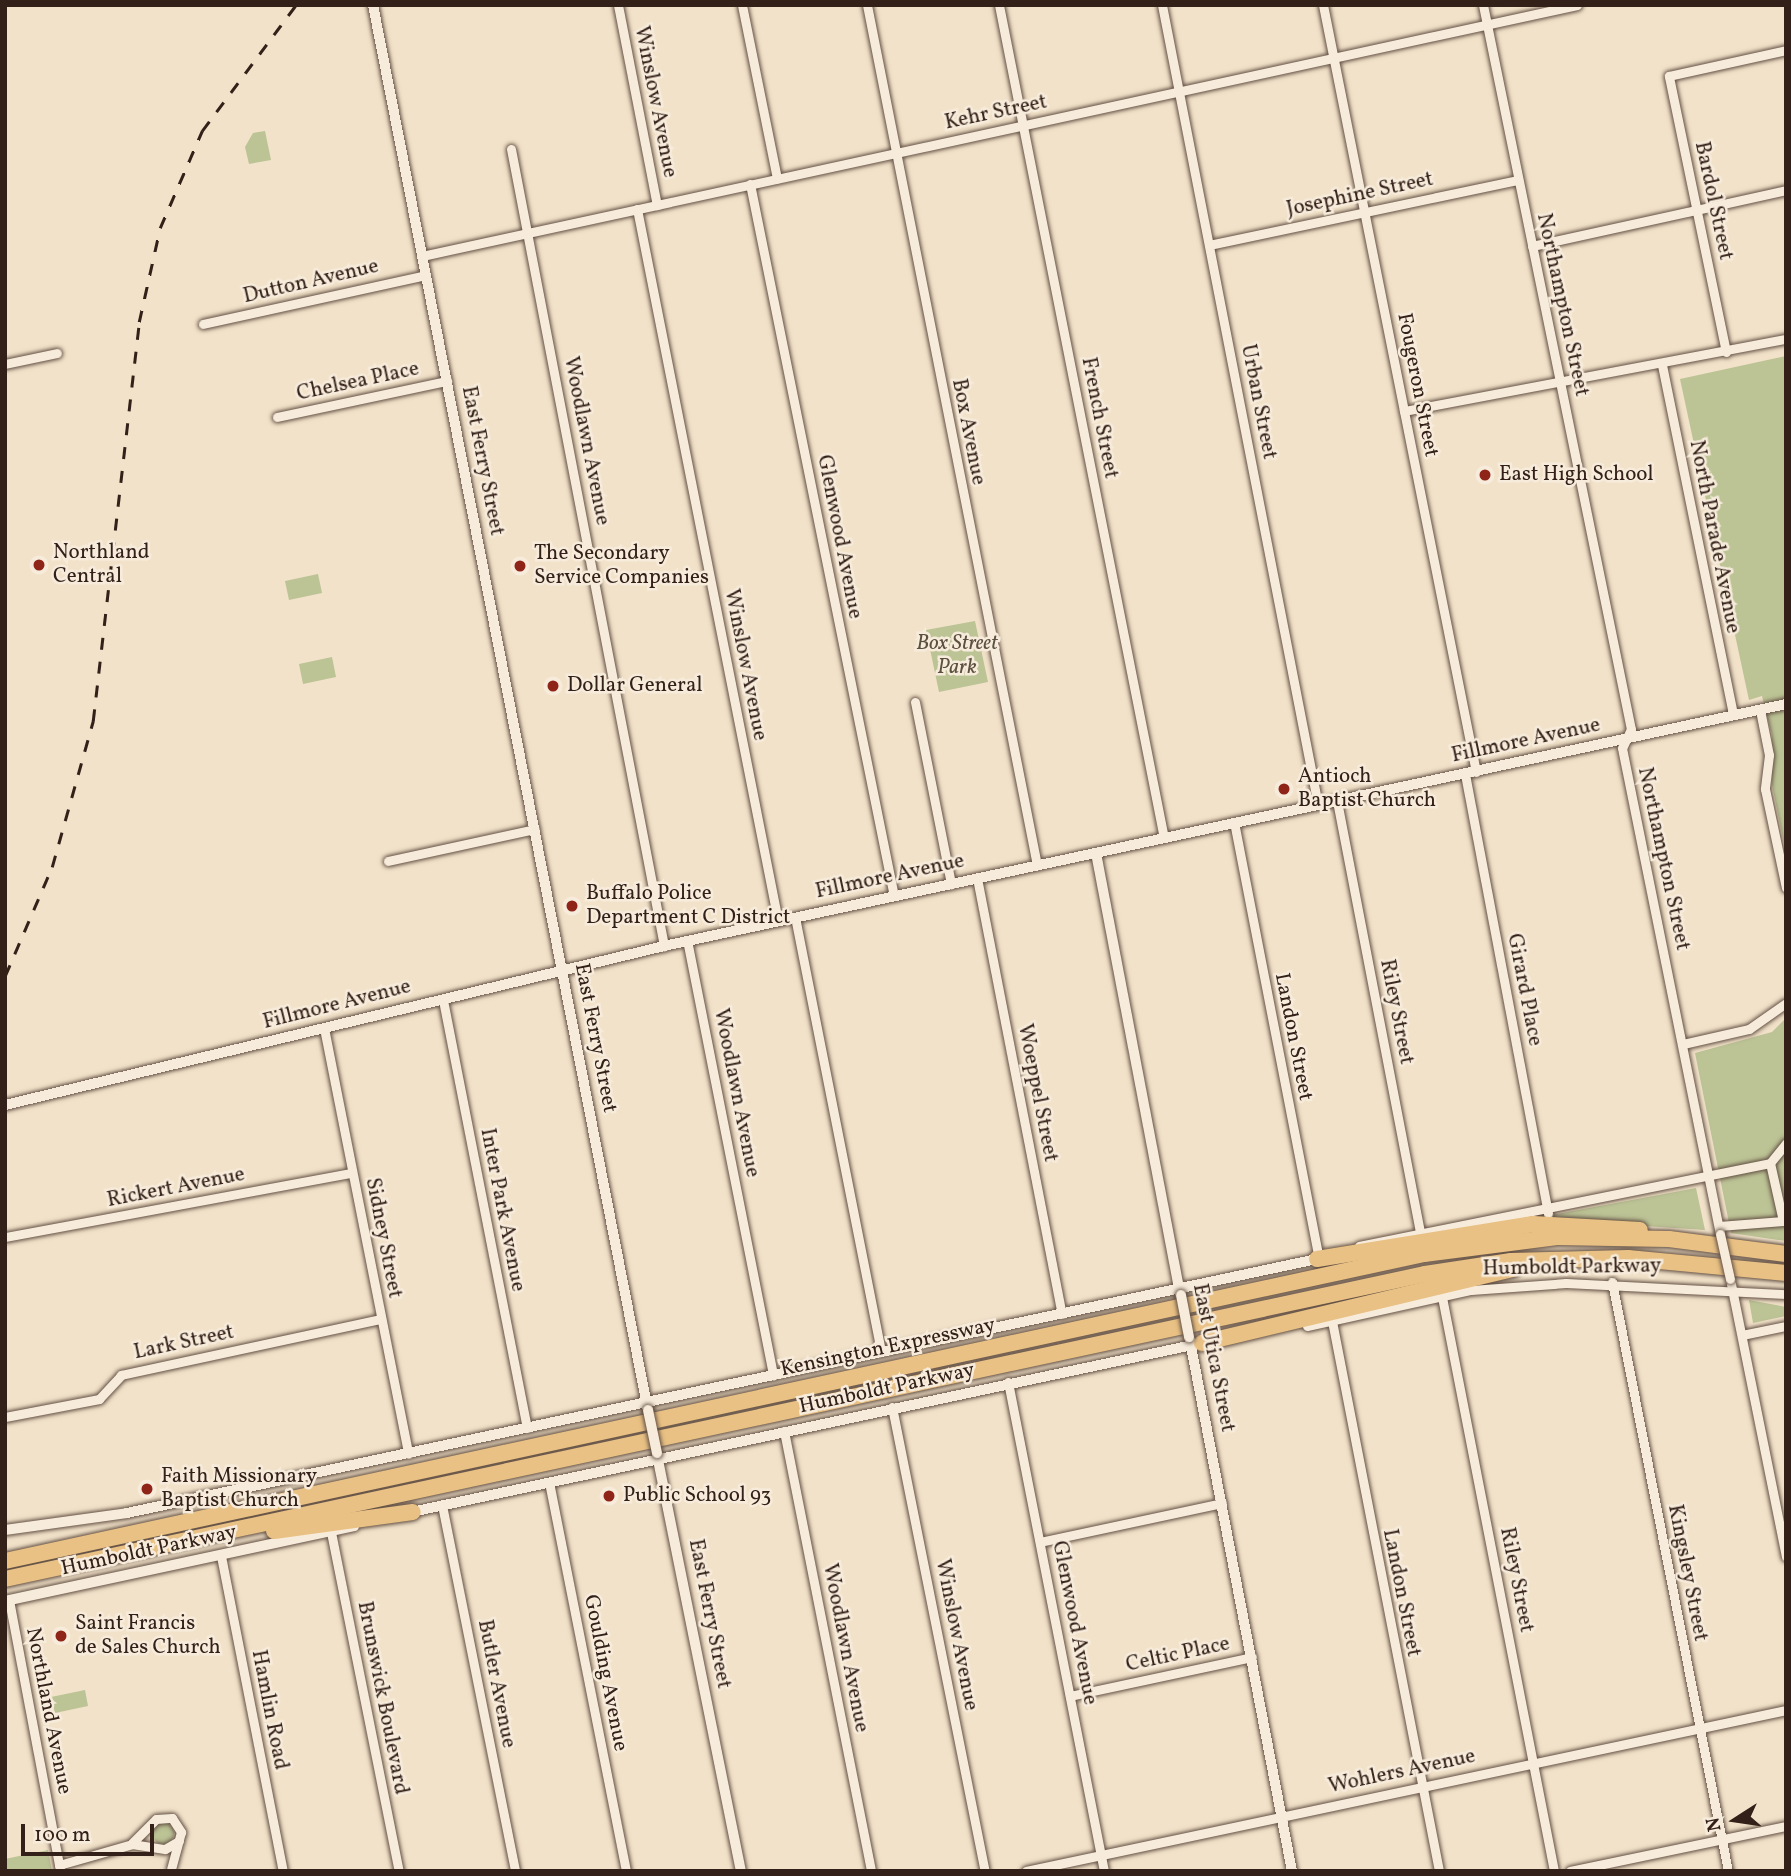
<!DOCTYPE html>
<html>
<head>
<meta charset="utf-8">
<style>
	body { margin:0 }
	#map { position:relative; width:1791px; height:1876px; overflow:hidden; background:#f2e2c9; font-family:Vollkorn,serif }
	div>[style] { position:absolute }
	.green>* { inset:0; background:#bcc395 }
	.round { border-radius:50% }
	.roads { filter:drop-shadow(0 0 2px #635044) drop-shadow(0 0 2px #635044) }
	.minor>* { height:9px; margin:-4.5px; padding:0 4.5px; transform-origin:4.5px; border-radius:4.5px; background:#f7ecdc }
	.tertiary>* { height:10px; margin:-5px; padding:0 5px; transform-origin:5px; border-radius:5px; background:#f7ecdc }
	.motorway>* { height:16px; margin:-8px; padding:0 8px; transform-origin:8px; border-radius:8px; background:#e9c184 }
	.rail>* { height:2.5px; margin-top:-1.25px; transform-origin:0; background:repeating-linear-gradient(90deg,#332018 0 12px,transparent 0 24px) }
	.bridges { filter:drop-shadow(0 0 2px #635044) drop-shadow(0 0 2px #635044) }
	.minor-bridge>* { height:9px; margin:-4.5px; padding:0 4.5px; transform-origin:4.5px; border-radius:4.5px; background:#f7ecdc }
	.tertiary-bridge>* { height:10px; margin:-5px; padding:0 5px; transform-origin:5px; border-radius:5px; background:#f7ecdc }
	.dots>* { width:19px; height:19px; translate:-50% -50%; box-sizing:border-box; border:4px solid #f7ecdc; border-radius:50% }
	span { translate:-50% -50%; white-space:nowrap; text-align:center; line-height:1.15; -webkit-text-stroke:5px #f7ecdc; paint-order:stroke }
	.street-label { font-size:21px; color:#332018 }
	.poi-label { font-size:21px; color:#332018 }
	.left { translate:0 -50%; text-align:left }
	.park-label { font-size:21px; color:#5c513e; font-style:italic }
	.frame { position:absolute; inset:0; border:7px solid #332018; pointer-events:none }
	.north { position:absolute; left:1700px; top:1785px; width:70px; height:70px; -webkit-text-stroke:5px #f7ecdc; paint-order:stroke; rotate:258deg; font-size:19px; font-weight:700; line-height:28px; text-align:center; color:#332018 }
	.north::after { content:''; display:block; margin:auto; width:24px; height:32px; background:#332018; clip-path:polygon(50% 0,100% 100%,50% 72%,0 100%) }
	.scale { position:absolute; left:21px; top:1824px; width:133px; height:32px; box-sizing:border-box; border:4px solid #332018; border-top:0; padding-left:9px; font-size:21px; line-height:24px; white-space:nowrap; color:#332018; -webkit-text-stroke:5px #f7ecdc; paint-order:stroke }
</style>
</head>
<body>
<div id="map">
	<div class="green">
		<div style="clip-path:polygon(265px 131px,271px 160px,249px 164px,245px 147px,253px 133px)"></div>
		<div style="clip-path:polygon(1786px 356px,1786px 853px,1772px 785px,1772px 735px,1762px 696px,1749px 700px,1680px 379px)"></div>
		<div style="clip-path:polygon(318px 574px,322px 593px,289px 600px,285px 581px)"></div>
		<div style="clip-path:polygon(975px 621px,988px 682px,939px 692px,926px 630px)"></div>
		<div style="clip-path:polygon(332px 657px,336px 677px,303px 684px,299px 664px)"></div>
		<div style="clip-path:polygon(1786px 1018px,1786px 1241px,1731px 1233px,1695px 1053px,1772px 1032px)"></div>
		<div style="clip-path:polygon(1696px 1188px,1705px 1230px,1540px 1219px,1541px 1217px)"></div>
		<div style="clip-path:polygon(1749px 1300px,1786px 1307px,1786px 1316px,1753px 1323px)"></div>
		<div style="clip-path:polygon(85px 1690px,88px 1706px,55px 1713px,51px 1697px)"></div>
		<div class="round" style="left:152px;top:1822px;width:22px;height:22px"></div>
		<div style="clip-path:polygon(48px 1850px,52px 1871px,5px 1871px,5px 1859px)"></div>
	</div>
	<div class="roads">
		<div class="minor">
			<div style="left:618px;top:5px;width:204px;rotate:79deg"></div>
			<div style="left:742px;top:5px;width:177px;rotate:78.6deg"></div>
			<div style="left:867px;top:5px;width:877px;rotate:78.82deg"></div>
			<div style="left:999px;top:5px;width:849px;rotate:78.8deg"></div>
			<div style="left:1162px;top:5px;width:815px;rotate:78.97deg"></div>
			<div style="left:1323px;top:5px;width:782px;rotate:78.72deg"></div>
			<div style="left:1483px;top:5px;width:739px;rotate:78.45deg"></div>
			<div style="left:1631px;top:729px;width:21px;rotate:115deg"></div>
			<div style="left:1622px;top:748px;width:496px;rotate:78.6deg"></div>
			<div style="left:511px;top:149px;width:812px;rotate:79.13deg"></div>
			<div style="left:750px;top:184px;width:726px;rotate:78.57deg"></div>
			<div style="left:637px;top:209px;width:726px;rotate:78.8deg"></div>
			<div style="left:1209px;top:245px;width:316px;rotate:-11.9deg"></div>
			<div style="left:1532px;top:246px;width:260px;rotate:-12.4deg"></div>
			<div style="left:422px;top:256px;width:1182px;rotate:-12.26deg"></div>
			<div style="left:203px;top:324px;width:228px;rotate:-12.4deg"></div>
			<div style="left:1726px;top:352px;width:282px;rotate:-101.7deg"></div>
			<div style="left:1669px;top:76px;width:120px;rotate:-12.5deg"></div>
			<div style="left:5px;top:364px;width:53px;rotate:-11.9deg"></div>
			<div style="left:1662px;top:365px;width:357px;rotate:78.5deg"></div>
			<div style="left:1404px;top:411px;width:389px;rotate:-10.7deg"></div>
			<div style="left:277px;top:417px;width:174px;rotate:-12deg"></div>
			<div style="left:915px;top:702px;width:186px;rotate:78.8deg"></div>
			<div style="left:1760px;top:710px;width:46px;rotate:78.7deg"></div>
			<div style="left:1769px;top:755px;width:34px;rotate:97deg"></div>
			<div style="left:1765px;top:789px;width:101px;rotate:78deg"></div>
			<div style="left:1465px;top:774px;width:447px;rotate:79.3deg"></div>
			<div style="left:1337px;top:801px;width:437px;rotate:79.1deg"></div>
			<div style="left:1234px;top:822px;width:444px;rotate:79deg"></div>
			<div style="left:388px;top:861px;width:150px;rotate:-12.3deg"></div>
			<div style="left:977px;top:878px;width:444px;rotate:79deg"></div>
			<div style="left:795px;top:917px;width:443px;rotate:78.8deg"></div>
			<div style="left:687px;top:940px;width:444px;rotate:78.8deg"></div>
			<div style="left:443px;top:1000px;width:436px;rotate:78.9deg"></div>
			<div style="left:324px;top:1028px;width:434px;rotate:78.8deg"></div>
			<div style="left:1683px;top:1044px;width:68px;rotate:-12.8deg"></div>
			<div style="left:1749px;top:1029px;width:45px;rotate:-35.1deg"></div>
			<div style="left:1719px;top:1226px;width:64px;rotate:-4.5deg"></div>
			<div style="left:1783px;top:1221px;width:59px;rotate:-102.6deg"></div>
			<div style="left:5px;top:1237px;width:353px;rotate:-10.5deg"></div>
			<div style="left:1359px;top:1246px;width:419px;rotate:-11.4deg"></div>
			<div style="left:1770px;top:1163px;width:26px;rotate:-51deg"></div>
			<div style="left:1612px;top:1282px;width:600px;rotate:78.86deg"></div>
			<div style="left:1731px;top:1284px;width:278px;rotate:78.6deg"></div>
			<div style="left:1442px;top:1297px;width:585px;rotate:78.96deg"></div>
			<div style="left:1332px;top:1321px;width:560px;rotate:78.99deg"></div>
			<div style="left:1307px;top:1326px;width:168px;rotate:-12.4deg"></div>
			<div style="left:1471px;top:1290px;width:95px;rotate:-4.2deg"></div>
			<div style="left:1566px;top:1283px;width:220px;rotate:2.9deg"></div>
			<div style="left:1742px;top:1335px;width:45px;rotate:-11.6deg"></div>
			<div style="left:1008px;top:1382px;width:498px;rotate:78.9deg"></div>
			<div style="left:892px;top:1407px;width:473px;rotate:78.7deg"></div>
			<div style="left:5px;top:1417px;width:96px;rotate:-10.8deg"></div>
			<div style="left:99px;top:1399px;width:33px;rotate:-47deg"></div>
			<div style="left:121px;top:1375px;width:265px;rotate:-12.2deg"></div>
			<div style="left:784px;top:1431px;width:449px;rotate:78.8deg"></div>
			<div style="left:549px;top:1482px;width:397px;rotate:78.8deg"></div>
			<div style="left:442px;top:1505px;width:373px;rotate:78.7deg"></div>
			<div style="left:331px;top:1532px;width:346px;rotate:78.7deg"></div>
			<div style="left:1040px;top:1542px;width:186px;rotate:-12.1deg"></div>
			<div style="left:221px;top:1556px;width:321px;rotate:78.9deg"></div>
			<div style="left:9px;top:1600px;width:276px;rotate:79.3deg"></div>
			<div style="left:1070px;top:1696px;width:186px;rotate:-12.1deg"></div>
			<div style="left:132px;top:1843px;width:34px;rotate:-45deg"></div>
			<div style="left:156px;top:1819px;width:16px;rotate:-4deg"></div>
			<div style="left:172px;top:1818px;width:17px;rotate:57deg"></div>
			<div style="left:181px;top:1832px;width:38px;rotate:105deg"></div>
			<div style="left:59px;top:1865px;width:76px;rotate:-16deg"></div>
			<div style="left:132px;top:1844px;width:33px;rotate:9deg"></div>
			<div style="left:165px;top:1849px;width:16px;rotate:-30deg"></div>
			<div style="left:1026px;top:1871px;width:777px;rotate:-11.96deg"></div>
			<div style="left:1570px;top:1871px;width:221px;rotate:-11.8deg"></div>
		</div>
		<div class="tertiary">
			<div style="left:373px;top:5px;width:1432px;rotate:78.93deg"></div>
			<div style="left:1096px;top:853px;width:449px;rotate:79.2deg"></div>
			<div style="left:5px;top:1105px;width:678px;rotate:-13.56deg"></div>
			<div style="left:664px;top:946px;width:1148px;rotate:-12.17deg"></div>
			<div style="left:1190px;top:1341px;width:540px;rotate:79.11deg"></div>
			<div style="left:657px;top:1455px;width:424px;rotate:78.6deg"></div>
			<div style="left:407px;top:1513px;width:813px;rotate:-12.07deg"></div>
			<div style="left:5px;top:1530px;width:123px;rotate:-7.9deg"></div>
			<div style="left:127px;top:1513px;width:1217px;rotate:-12.05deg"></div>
			<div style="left:5px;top:1601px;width:357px;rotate:-12.1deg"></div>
		</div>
		<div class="motorway">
			<div style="left:1317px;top:1259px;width:219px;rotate:-9.2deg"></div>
			<div style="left:1533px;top:1224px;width:107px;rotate:3.2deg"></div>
			<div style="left:1202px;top:1343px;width:320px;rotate:-13.4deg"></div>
			<div style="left:274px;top:1531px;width:140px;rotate:-7.8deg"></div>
			<div style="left:5px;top:1561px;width:1452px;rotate:-12.21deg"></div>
			<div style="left:1424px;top:1254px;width:134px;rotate:-7.3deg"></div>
			<div style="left:1557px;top:1237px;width:112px;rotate:1deg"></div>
			<div style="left:1669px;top:1239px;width:118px;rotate:7.3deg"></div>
			<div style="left:5px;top:1579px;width:1452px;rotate:-12.12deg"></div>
			<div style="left:1425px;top:1274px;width:87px;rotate:-8.6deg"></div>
			<div style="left:1511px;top:1261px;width:117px;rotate:-1.5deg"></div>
			<div style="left:1628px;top:1258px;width:159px;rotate:5.4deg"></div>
		</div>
	</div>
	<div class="rail">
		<div style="left:5px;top:976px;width:119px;rotate:-66.7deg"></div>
		<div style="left:52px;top:867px;width:152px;rotate:-74.3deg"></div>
		<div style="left:93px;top:721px;width:402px;rotate:-83.4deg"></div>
		<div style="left:139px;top:322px;width:96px;rotate:-77.4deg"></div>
		<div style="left:160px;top:228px;width:106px;rotate:-66.6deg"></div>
		<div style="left:202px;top:131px;width:157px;rotate:-53.3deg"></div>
	</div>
	<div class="bridges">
		<div class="minor-bridge">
			<div style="left:1720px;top:1234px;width:46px;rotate:77.5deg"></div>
		</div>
		<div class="tertiary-bridge">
			<div style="left:1181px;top:1295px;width:43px;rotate:79.2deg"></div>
			<div style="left:648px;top:1410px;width:44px;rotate:78.2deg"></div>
		</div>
	</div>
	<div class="dots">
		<div style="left:1485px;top:475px;background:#8f2418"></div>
		<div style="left:39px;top:565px;background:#8f2418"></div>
		<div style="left:520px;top:566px;background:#8f2418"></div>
		<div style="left:553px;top:686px;background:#8f2418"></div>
		<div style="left:1284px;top:789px;background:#8f2418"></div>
		<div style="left:572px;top:906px;background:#8f2418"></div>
		<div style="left:147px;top:1489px;background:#8f2418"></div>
		<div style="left:609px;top:1496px;background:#8f2418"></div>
		<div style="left:61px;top:1636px;background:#8f2418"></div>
	</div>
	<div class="street-label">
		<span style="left:655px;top:102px;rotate:79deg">Winslow Avenue</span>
		<span style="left:996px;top:113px;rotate:-12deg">Kehr Street</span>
		<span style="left:1360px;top:195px;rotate:-12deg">Josephine Street</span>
		<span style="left:1713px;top:201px;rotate:78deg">Bardol Street</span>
		<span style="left:311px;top:282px;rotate:-13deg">Dutton Avenue</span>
		<span style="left:1562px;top:305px;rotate:78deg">Northampton Street</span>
		<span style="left:358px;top:382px;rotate:-12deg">Chelsea Place</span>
		<span style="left:1417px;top:385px;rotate:79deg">Fougeron Street</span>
		<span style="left:1258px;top:402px;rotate:79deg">Urban Street</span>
		<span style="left:1099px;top:418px;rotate:79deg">French Street</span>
		<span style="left:968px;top:432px;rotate:79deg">Box Avenue</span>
		<span style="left:586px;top:441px;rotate:79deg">Woodlawn Avenue</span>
		<span style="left:482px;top:461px;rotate:79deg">East Ferry Street</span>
		<span style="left:839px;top:537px;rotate:79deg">Glenwood Avenue</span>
		<span style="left:1714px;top:537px;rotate:79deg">North Parade Avenue</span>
		<span style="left:745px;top:665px;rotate:79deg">Winslow Avenue</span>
		<span style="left:1526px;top:741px;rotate:-12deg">Fillmore Avenue</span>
		<span style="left:1663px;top:859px;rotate:78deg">Northampton Street</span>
		<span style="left:890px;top:877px;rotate:-12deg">Fillmore Avenue</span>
		<span style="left:1524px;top:990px;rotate:79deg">Girard Place</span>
		<span style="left:337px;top:1005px;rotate:-14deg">Fillmore Avenue</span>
		<span style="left:1396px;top:1012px;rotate:79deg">Riley Street</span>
		<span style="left:1293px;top:1037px;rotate:79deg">Landon Street</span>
		<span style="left:595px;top:1038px;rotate:79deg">East Ferry Street</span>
		<span style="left:736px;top:1093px;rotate:79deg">Woodlawn Avenue</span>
		<span style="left:1037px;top:1093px;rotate:79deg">Woeppel Street</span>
		<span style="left:176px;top:1188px;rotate:-11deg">Rickert Avenue</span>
		<span style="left:502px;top:1210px;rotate:79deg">Inter Park Avenue</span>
		<span style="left:383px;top:1238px;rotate:79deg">Sidney Street</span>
		<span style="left:1572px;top:1268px;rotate:-1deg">Humboldt Parkway</span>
		<span style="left:184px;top:1343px;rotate:-12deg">Lark Street</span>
		<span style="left:888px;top:1348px;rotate:-12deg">Kensington Expressway</span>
		<span style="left:1213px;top:1358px;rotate:79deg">East Utica Street</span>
		<span style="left:887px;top:1389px;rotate:-12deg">Humboldt Parkway</span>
		<span style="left:149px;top:1551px;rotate:-12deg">Humboldt Parkway</span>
		<span style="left:1687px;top:1573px;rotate:79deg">Kingsley Street</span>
		<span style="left:1516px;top:1580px;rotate:79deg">Riley Street</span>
		<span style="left:1401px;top:1593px;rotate:79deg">Landon Street</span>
		<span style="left:709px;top:1614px;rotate:79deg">East Ferry Street</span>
		<span style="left:1074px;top:1623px;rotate:79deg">Glenwood Avenue</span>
		<span style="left:956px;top:1635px;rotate:79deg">Winslow Avenue</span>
		<span style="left:845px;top:1648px;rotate:79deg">Woodlawn Avenue</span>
		<span style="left:1178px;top:1655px;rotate:-12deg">Celtic Place</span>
		<span style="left:605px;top:1673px;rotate:79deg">Goulding Avenue</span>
		<span style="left:496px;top:1684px;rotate:79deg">Butler Avenue</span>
		<span style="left:382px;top:1698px;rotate:79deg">Brunswick Boulevard</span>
		<span style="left:269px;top:1710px;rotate:79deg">Hamlin Road</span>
		<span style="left:48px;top:1711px;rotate:79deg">Northland Avenue</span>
		<span style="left:1402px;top:1772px;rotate:-12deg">Wohlers Avenue</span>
	</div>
	<div class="poi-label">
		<span class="left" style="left:1499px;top:475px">East High School</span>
		<span class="left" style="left:53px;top:565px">Northland<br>Central</span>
		<span class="left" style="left:534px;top:566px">The Secondary<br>Service Companies</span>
		<span class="left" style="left:567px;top:686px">Dollar General</span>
		<span class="left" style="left:1298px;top:789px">Antioch<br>Baptist Church</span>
		<span class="left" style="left:586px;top:906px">Buffalo Police<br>Department C District</span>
		<span class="left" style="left:161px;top:1489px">Faith Missionary<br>Baptist Church</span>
		<span class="left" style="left:623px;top:1496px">Public School 93</span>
		<span class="left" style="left:75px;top:1636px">Saint Francis<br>de Sales Church</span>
	</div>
	<div class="park-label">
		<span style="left:957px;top:656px">Box Street<br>Park</span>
	</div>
	<div class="frame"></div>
	<div class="north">N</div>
	<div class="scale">100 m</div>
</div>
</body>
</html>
